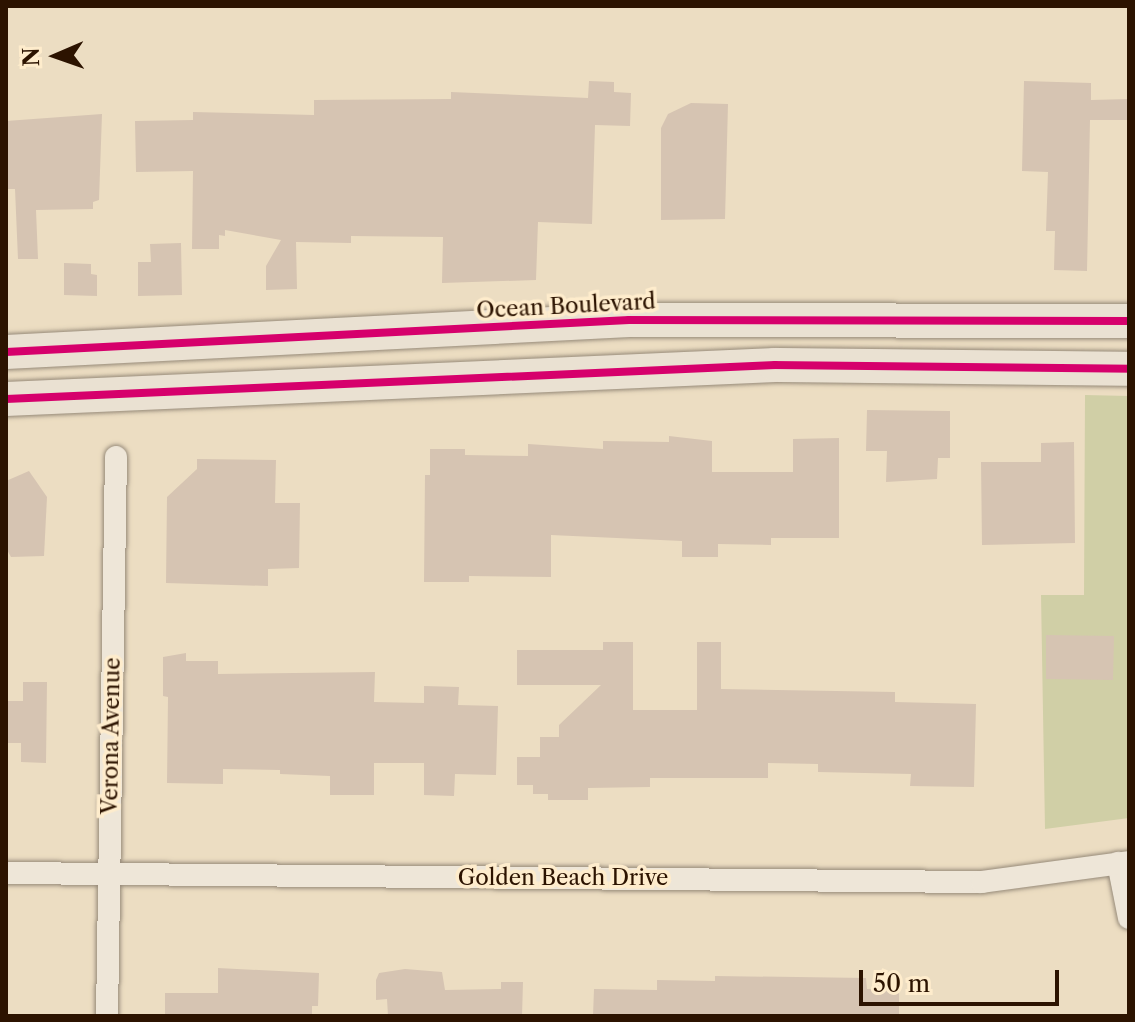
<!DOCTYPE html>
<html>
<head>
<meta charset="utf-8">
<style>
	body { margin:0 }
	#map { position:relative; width:1135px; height:1022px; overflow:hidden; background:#ecddc2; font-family:"Libre Caslon Text",serif }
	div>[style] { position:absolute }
	.green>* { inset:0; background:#d0cfa6 }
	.building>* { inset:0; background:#d6c4b2 }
	.roads { filter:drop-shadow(0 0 2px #968a79) drop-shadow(0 0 2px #968a79) }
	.minor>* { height:22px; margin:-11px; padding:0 11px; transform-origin:11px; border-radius:11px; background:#eee6d8 }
	.primary>* { height:34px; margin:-17px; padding:0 17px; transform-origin:17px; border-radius:17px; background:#eae1d2 }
	.cycleway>* { height:8px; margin:-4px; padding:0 4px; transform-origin:4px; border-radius:4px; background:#d6006c }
	span { translate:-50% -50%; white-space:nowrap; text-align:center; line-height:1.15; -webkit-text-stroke:7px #feeccc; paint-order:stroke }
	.street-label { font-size:22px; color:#2c1300 }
	.frame { position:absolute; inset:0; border:8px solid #2c1300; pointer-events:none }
	.north { position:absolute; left:16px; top:16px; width:80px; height:80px; -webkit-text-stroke:6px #feeccc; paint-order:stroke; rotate:268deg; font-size:22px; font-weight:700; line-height:32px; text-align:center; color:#2c1300 }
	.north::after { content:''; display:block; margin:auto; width:28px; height:36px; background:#2c1300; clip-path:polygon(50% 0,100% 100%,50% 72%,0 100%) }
	.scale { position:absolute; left:859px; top:970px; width:200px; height:36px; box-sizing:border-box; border:4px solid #2c1300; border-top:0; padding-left:10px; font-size:24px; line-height:28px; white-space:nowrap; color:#2c1300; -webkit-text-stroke:6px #feeccc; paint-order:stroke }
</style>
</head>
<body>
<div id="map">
	<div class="green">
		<div style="clip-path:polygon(1085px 395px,1129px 396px,1129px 818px,1045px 829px,1041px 595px,1084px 595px)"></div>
	</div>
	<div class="building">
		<div style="clip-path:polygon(589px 81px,614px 82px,614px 92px,631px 93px,630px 126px,595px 125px,592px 224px,538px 222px,536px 280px,442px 283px,443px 237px,351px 236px,351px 243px,296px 242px,297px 289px,266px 290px,266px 266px,281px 240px,225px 230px,225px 236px,219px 235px,219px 249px,192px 249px,193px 171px,136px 172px,135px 121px,193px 120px,193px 112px,314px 115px,314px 100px,451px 99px,451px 92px,588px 98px)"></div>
		<div style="clip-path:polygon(1024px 81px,1091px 83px,1091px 100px,1129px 99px,1129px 120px,1090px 120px,1087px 271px,1054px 270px,1055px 231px,1046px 231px,1048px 172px,1022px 171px)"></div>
		<div style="clip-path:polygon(691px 103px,728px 104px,725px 219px,661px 220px,661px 128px,668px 114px)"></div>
		<div style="clip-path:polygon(102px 114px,99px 200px,93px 202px,93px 209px,36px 210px,38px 259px,18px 259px,15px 189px,6px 189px,6px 121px)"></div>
		<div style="clip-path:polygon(181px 243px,182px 295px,138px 296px,138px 262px,151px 262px,150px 244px)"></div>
		<div style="clip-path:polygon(64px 263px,91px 264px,91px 274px,97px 275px,97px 296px,64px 295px)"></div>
		<div style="clip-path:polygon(867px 410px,950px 411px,950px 458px,938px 458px,937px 479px,886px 482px,887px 451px,866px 451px)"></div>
		<div style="clip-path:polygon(669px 436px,712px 441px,712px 472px,793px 472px,793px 439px,839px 438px,839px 538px,771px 538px,771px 545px,718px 544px,718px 557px,682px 557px,682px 541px,551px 535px,551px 577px,469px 576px,469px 582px,424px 582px,425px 475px,430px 475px,430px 449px,465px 449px,465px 455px,528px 456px,528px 444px,603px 449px,603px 441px,669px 442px)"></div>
		<div style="clip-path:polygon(1074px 442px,1075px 543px,982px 545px,981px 462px,1041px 462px,1041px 443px)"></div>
		<div style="clip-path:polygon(197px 459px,276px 460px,275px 503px,300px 503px,299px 568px,268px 569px,268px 586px,166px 583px,167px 497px,197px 469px)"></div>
		<div style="clip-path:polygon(29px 471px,47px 497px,44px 556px,11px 557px,6px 548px,6px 481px)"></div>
		<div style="clip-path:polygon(1046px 635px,1114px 636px,1113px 680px,1046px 679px)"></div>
		<div style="clip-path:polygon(603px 642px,633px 642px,633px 710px,697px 710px,697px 642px,721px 642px,721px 689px,895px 692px,895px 702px,976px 704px,974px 787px,910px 786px,911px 774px,818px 772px,818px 764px,768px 763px,768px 778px,650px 778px,650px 787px,588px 788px,588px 800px,548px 800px,548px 794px,533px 794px,533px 785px,517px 785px,517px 757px,540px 757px,540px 737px,559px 737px,559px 725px,601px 685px,517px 685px,517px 650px,603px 650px)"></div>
		<div style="clip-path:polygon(186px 653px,186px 661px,218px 661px,218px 674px,375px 672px,374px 702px,424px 703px,424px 686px,459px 687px,458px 705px,498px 706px,496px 775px,455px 774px,454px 796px,424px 795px,424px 763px,374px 763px,374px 795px,330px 795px,330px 776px,280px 774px,280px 770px,223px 769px,223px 784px,167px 783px,168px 697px,163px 696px,163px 657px)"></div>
		<div style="clip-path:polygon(23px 682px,47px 682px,46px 763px,21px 762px,21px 743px,6px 743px,6px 701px,23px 701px)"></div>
		<div style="clip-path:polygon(218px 968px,319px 973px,318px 1006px,312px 1006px,312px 1016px,165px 1016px,165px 993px,218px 993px)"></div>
		<div style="clip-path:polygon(405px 969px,442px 972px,445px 990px,501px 989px,501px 982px,523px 982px,522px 1016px,388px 1016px,387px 999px,376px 1000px,376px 980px,379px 973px)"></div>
		<div style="clip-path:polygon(715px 976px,866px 978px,867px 989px,899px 988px,899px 1016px,593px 1016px,594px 989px,657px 990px,657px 980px,715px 981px)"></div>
	</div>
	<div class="roads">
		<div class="minor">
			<div style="left:1118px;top:863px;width:56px;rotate:78.7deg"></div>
			<div style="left:6px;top:873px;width:976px;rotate:0.53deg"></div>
			<div style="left:982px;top:882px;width:148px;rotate:-7.7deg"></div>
			<div style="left:107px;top:1016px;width:559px;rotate:-89.08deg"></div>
		</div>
		<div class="primary">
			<div style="left:6px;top:352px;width:624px;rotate:-2.94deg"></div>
			<div style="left:629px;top:320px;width:500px;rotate:0.11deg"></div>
			<div style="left:6px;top:399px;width:770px;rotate:-2.53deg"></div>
			<div style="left:775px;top:365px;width:354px;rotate:0.6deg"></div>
		</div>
	</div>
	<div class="cycleway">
		<div style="left:6px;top:352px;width:624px;rotate:-2.94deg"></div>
		<div style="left:629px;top:320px;width:500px;rotate:0.11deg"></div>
		<div style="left:6px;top:399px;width:770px;rotate:-2.53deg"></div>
		<div style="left:775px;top:365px;width:354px;rotate:0.6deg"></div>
	</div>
	<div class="street-label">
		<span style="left:566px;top:306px;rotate:-3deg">Ocean Boulevard</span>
		<span style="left:111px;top:736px;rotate:-89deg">Verona Avenue</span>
		<span style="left:563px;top:878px">Golden Beach Drive</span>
	</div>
	<div class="frame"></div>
	<div class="north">N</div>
	<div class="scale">50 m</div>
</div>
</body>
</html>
